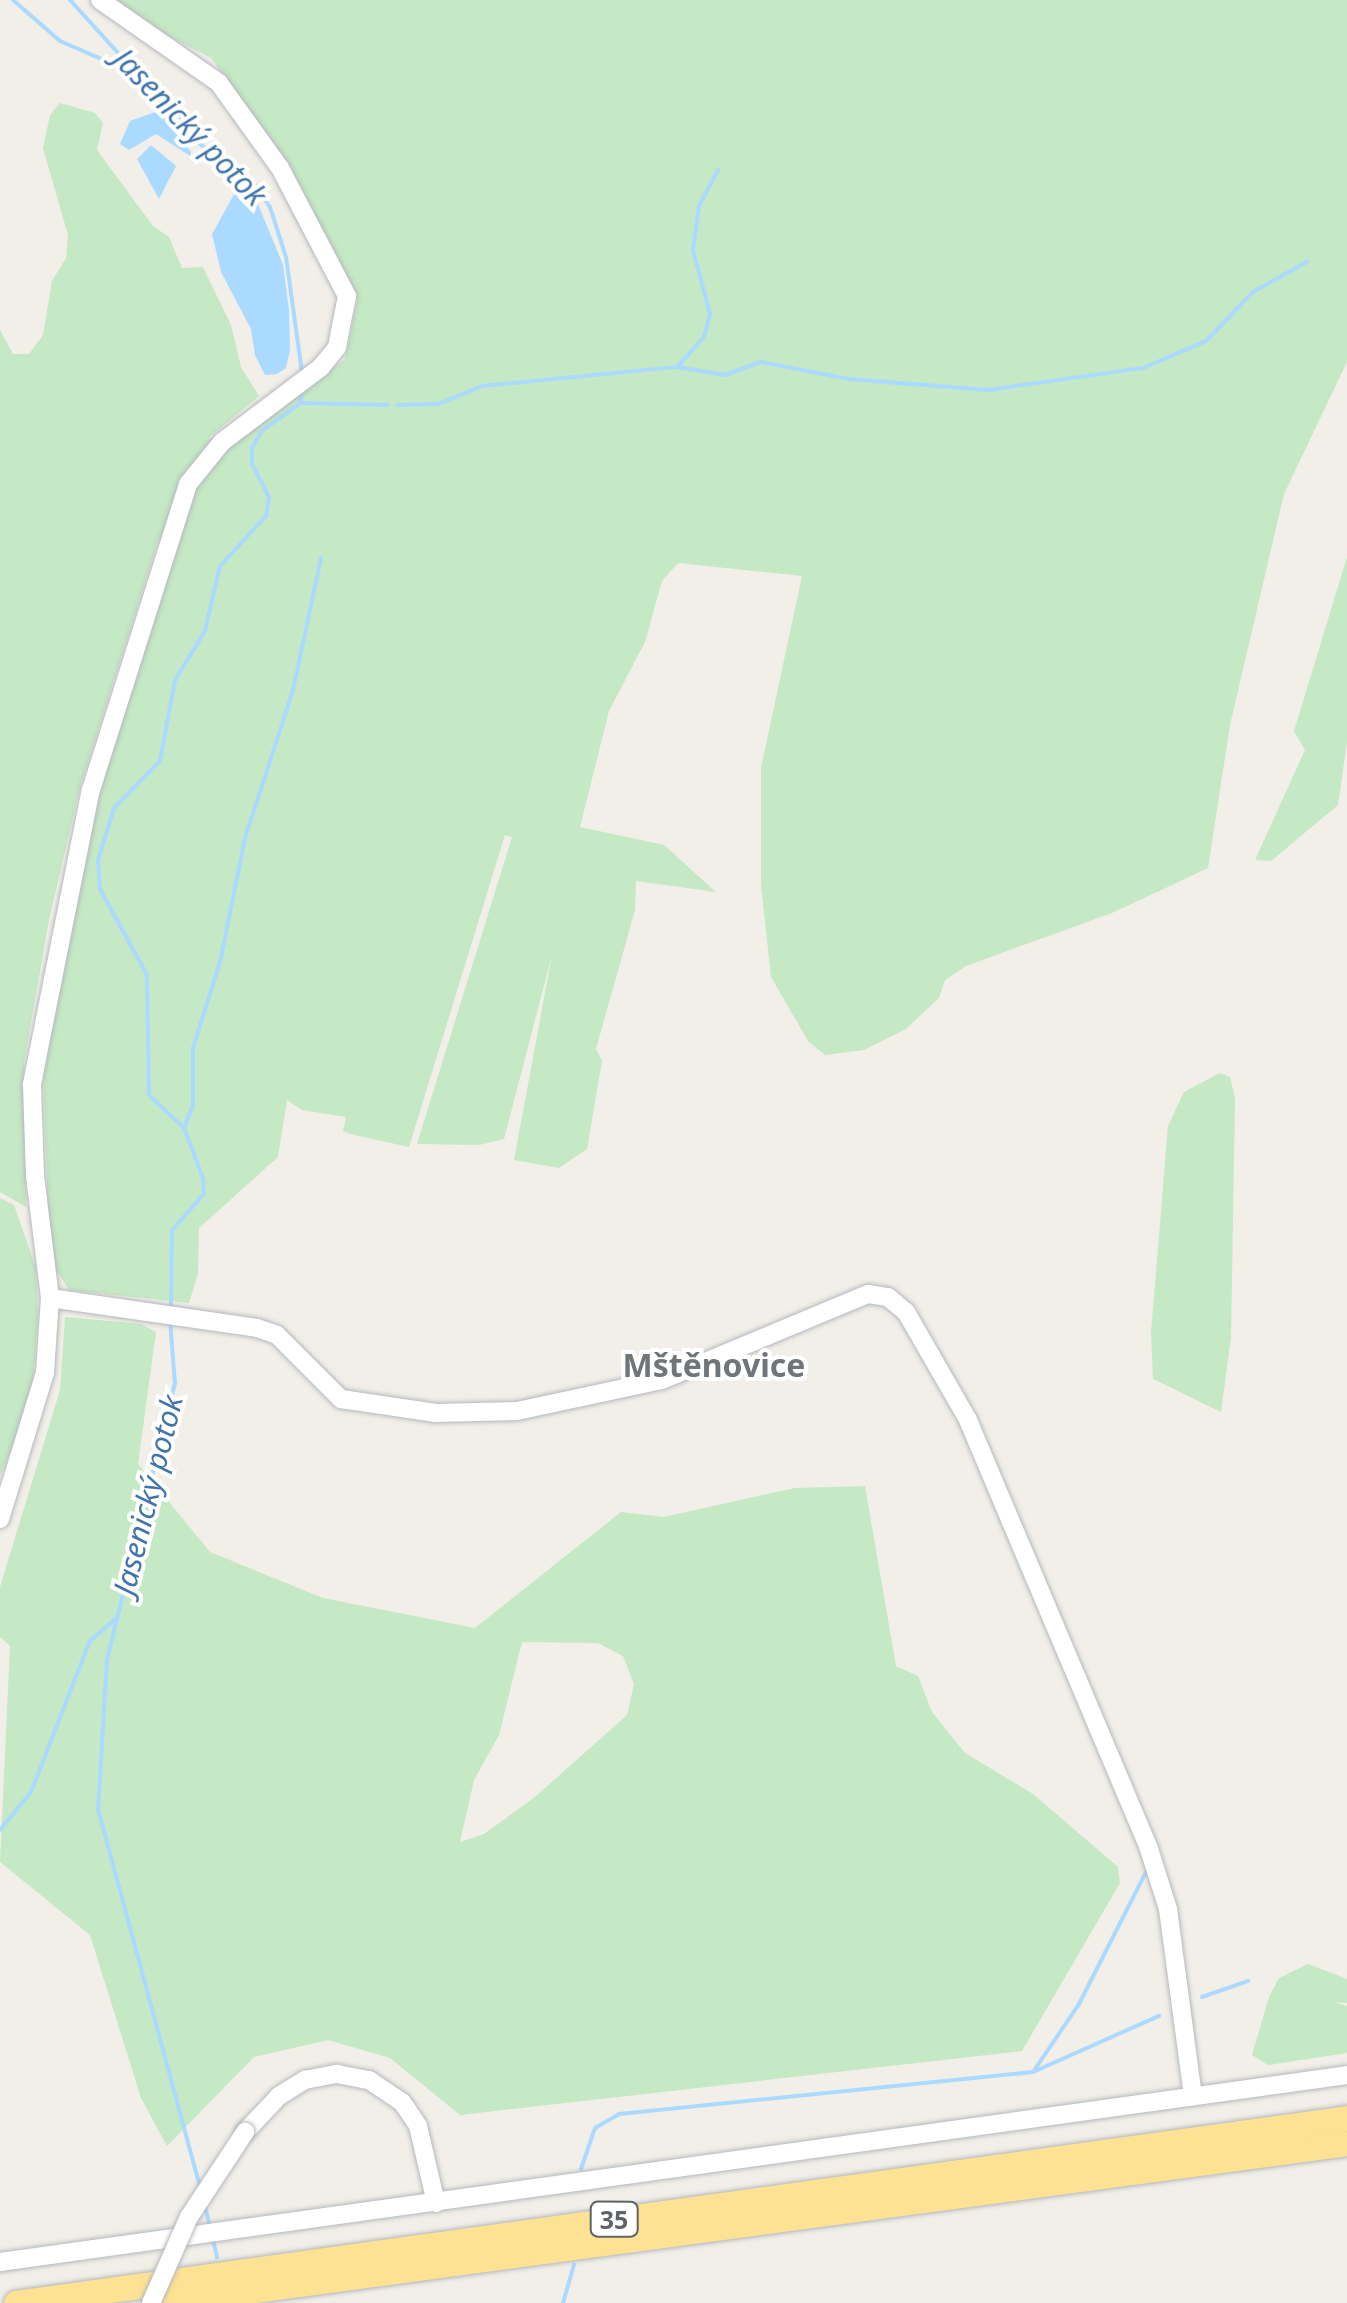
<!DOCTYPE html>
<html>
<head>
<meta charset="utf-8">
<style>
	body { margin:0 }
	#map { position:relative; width:1347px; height:2303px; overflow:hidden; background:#f1efe8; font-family:"Noto Sans",sans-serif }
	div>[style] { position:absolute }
	.green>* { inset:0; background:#c5e8c5 }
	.water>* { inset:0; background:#aadaff }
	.stream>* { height:4px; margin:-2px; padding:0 2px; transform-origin:2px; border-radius:2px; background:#aadaff }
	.roads { filter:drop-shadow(0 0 2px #b5b8bc) drop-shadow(0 0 2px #b5b8bc) }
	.minor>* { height:18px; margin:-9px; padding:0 9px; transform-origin:9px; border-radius:9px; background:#fff }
	.highway>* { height:25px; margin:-12.5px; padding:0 12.5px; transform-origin:12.5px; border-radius:12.5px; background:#fde293 }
	.bridges { filter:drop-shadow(0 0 2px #b5b8bc) drop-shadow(0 0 2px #b5b8bc) }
	.minor-bridge>* { height:18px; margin:-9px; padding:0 9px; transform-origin:9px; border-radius:9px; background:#fff }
	span { translate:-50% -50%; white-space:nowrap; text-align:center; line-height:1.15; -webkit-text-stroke:8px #fff; paint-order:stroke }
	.shield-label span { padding:2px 8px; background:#fff; border:2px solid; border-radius:8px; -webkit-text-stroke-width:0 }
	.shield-label { font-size:25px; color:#5f6368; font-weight:700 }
	.water-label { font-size:30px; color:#4174aa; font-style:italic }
	.quarter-label { font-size:32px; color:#70757a; font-weight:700 }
</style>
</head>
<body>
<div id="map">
	<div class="green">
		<div style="clip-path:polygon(115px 0,1347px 0,1347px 362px,1284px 494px,1230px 725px,1208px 868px,1112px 913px,966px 966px,945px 980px,939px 998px,906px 1029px,864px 1050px,825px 1055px,808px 1041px,771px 977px,761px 885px,761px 768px,802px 576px,678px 563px,662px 581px,645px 642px,609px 711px,580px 827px,664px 845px,716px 892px,636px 881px,635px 910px,596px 1049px,602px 1061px,587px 1149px,559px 1168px,514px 1160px,552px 955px,504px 1139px,479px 1145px,417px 1144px,512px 837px,505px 835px,409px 1147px,350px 1134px,343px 1131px,346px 1117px,302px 1110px,287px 1100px,278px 1157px,199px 1228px,198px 1273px,189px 1303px,69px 1290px,56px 1270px,48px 1210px,43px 1068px,98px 798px,165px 570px,159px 538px,79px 791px,49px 920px,24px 1062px,26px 1207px,0 1192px,0 330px,13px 354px,29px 354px,43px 335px,52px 281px,66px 258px,68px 235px,43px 148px,50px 115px,60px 103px,95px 113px,103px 123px,97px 150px,153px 226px,169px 237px,182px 268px,203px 267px,231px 325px,241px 367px,259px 396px,206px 440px,266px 416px,345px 359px,357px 301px,277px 150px,211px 58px,131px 17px)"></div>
		<div style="clip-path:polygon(1347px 557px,1347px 742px,1338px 805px,1271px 861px,1255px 860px,1305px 750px,1294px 731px)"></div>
		<div style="clip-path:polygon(1220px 1073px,1230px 1077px,1235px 1098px,1231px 1337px,1221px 1412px,1153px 1379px,1151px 1333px,1168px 1126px,1184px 1092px)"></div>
		<div style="clip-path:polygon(0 1198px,14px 1205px,36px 1268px,38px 1315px,32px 1400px,0 1476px)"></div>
		<div style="clip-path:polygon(evenodd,65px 1317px,141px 1324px,156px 1332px,138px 1464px,210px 1552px,323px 1598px,475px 1628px,621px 1512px,664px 1517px,795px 1488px,865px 1486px,896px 1666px,918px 1676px,932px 1712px,965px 1753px,1033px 1794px,1118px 1867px,1120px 1883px,1022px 2051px,460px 2115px,390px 2058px,328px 2040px,254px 2057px,167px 2146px,141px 2098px,90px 1935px,0 1862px,10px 1646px,0 1637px,0 1587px,60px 1390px,65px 1317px,522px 1642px,598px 1643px,623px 1656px,634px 1684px,627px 1715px,535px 1797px,484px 1834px,460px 1842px,474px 1780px,499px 1735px,522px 1642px)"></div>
		<div style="clip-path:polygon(1308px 1964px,1347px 1979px,1347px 2003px,1333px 2002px,1347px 2006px,1347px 2053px,1268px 2065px,1252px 2055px,1269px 1997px,1279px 1978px)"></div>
	</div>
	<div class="water">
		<div style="clip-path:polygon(161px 110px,191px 152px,190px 156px,156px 134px,129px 150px,120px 144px,130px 121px)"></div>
		<div style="clip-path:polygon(151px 145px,176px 166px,159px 199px,137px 159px)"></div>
		<div style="clip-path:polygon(251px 187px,283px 265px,289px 310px,290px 350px,286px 368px,277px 374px,265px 375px,255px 355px,251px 329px,221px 272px,212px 234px,237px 189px)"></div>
	</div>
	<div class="stream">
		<div style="left:13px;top:0;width:62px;rotate:41.1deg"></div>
		<div style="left:60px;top:41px;width:83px;rotate:23.5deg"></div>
		<div style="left:70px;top:0;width:101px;rotate:47.8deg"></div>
		<div style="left:138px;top:75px;width:39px;rotate:36deg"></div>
		<div style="left:170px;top:98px;width:46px;rotate:61.2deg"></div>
		<div style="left:192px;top:138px;width:79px;rotate:36.7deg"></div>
		<div style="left:255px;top:185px;width:27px;rotate:56deg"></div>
		<div style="left:270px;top:207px;width:52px;rotate:72.3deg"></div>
		<div style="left:286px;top:257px;width:116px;rotate:82.1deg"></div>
		<div style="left:677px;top:367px;width:40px;rotate:-48deg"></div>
		<div style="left:704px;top:337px;width:24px;rotate:-75deg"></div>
		<div style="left:710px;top:314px;width:66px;rotate:-104.9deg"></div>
		<div style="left:693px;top:250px;width:44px;rotate:-82.2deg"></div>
		<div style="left:699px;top:206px;width:41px;rotate:-62.2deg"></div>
		<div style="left:303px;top:403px;width:85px;rotate:1.3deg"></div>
		<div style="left:397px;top:405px;width:41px;rotate:-1.4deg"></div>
		<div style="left:438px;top:404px;width:48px;rotate:-22.2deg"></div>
		<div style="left:482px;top:386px;width:196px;rotate:-5.6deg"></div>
		<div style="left:677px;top:367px;width:49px;rotate:9.5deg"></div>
		<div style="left:725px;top:375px;width:38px;rotate:-20deg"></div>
		<div style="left:761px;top:362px;width:90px;rotate:10.9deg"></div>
		<div style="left:849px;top:379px;width:139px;rotate:4.5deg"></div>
		<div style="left:988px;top:390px;width:157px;rotate:-8.1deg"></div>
		<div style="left:1143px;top:368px;width:69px;rotate:-23.2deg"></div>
		<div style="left:1206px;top:341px;width:68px;rotate:-46.2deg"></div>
		<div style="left:1253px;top:292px;width:62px;rotate:-29.1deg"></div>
		<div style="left:184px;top:1128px;width:25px;rotate:-69deg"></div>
		<div style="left:193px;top:1105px;width:57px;rotate:-90deg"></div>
		<div style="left:193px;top:1048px;width:90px;rotate:-72.6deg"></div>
		<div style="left:220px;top:962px;width:126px;rotate:-78.6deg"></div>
		<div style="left:245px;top:838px;width:156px;rotate:-72deg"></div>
		<div style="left:293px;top:690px;width:135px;rotate:-78deg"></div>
		<div style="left:171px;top:1311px;width:81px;rotate:-89.3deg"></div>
		<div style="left:172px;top:1230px;width:48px;rotate:-48.4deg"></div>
		<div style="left:204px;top:1194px;width:16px;rotate:-94deg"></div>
		<div style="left:203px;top:1178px;width:53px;rotate:-110.8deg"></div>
		<div style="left:184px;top:1128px;width:48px;rotate:-136.7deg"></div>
		<div style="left:149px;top:1095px;width:120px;rotate:-91deg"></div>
		<div style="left:147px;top:975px;width:98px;rotate:-118.7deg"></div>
		<div style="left:100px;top:889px;width:29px;rotate:-94deg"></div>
		<div style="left:98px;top:860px;width:54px;rotate:-72.9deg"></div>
		<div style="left:114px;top:808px;width:66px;rotate:-45.6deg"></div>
		<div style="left:160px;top:761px;width:82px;rotate:-79.5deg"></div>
		<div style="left:175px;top:680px;width:57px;rotate:-58.5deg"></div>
		<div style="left:205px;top:631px;width:67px;rotate:-77deg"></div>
		<div style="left:220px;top:566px;width:68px;rotate:-47.4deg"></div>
		<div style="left:266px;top:516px;width:19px;rotate:-81deg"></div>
		<div style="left:269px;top:497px;width:37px;rotate:-117deg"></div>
		<div style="left:252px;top:464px;width:16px;rotate:-90deg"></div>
		<div style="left:252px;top:448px;width:20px;rotate:-60deg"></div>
		<div style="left:262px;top:431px;width:48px;rotate:-35.7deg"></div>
		<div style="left:301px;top:403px;width:11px;rotate:-90deg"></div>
		<div style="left:170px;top:1320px;width:63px;rotate:85.5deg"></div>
		<div style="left:175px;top:1383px;width:284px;rotate:103.8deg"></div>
		<div style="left:107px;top:1659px;width:150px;rotate:93.4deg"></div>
		<div style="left:98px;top:1809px;width:392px;rotate:74.9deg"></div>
		<div style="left:0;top:1830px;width:49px;rotate:-50.8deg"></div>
		<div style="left:31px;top:1792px;width:162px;rotate:-68.7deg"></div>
		<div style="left:90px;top:1641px;width:35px;rotate:-41deg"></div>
		<div style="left:1202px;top:1997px;width:49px;rotate:-19.2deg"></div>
		<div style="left:1033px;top:2072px;width:82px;rotate:-55.9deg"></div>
		<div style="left:1079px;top:2004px;width:148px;rotate:-63.1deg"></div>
		<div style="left:581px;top:2169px;width:43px;rotate:-71.1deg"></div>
		<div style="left:595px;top:2128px;width:28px;rotate:-30deg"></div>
		<div style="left:619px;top:2114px;width:416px;rotate:-5.8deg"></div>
		<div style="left:1033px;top:2072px;width:138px;rotate:-24deg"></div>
		<div style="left:205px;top:2207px;width:16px;rotate:75deg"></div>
		<div style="left:213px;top:2240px;width:18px;rotate:77deg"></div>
		<div style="left:563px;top:2303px;width:40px;rotate:-74deg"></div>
	</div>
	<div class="roads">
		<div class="minor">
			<div style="left:50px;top:1298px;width:209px;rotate:8.2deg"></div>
			<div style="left:257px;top:1328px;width:21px;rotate:19deg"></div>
			<div style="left:277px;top:1335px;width:91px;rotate:45deg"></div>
			<div style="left:341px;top:1399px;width:96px;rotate:8.4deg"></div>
			<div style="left:436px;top:1413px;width:81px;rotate:-1.4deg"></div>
			<div style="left:517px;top:1411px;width:148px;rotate:-12.1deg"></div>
			<div style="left:662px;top:1380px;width:223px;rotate:-22.7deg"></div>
			<div style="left:868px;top:1294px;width:20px;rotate:9deg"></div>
			<div style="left:888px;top:1297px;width:23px;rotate:40deg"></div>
			<div style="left:906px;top:1312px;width:125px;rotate:60.1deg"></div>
			<div style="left:968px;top:1420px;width:466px;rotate:67.1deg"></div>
			<div style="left:1149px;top:1849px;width:63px;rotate:72.4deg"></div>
			<div style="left:1168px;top:1909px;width:189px;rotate:82.4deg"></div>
			<div style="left:0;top:1519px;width:153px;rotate:-72.9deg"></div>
			<div style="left:45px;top:1373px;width:75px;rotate:-86.2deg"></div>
			<div style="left:50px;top:1298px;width:123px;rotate:-97deg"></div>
			<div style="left:35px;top:1176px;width:92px;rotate:-91.9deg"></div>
			<div style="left:32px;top:1084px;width:300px;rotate:-78.7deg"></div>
			<div style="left:91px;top:790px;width:321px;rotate:-72.4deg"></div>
			<div style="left:188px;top:484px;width:54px;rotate:-51deg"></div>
			<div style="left:222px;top:442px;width:124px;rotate:-37.1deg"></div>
			<div style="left:321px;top:367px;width:26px;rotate:-51deg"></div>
			<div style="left:337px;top:347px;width:52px;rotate:-78.9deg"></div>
			<div style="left:347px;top:296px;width:144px;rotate:-117.6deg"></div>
			<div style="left:280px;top:168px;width:105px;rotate:-125.7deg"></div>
			<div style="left:219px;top:83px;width:145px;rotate:-145.1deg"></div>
			<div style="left:245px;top:2132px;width:50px;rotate:-46.6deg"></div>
			<div style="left:279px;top:2096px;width:31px;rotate:-32deg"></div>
			<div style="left:305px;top:2080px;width:33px;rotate:-11deg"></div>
			<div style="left:337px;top:2074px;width:33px;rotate:11deg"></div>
			<div style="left:369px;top:2080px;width:40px;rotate:34deg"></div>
			<div style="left:402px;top:2102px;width:29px;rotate:56deg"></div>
			<div style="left:418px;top:2126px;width:79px;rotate:76.8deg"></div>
			<div style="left:0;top:2262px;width:1360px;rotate:-7.9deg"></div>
		</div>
		<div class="highway">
			<div style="left:16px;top:2303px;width:1344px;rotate:-7.91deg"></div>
			<div style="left:158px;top:2303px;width:1200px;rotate:-7.66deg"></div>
		</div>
	</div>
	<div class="bridges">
		<div class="minor-bridge">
			<div style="left:151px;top:2303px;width:94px;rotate:-66.2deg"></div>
			<div style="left:189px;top:2217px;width:102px;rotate:-56.6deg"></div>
		</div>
	</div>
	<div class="shield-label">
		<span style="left:614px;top:2219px">35</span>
	</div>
	<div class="water-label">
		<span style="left:190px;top:127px;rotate:46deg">Jasenický potok</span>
		<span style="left:148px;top:1495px;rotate:-76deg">Jasenický potok</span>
	</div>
	<div class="quarter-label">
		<span style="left:714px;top:1365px">Mštěnovice</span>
	</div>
</div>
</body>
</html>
